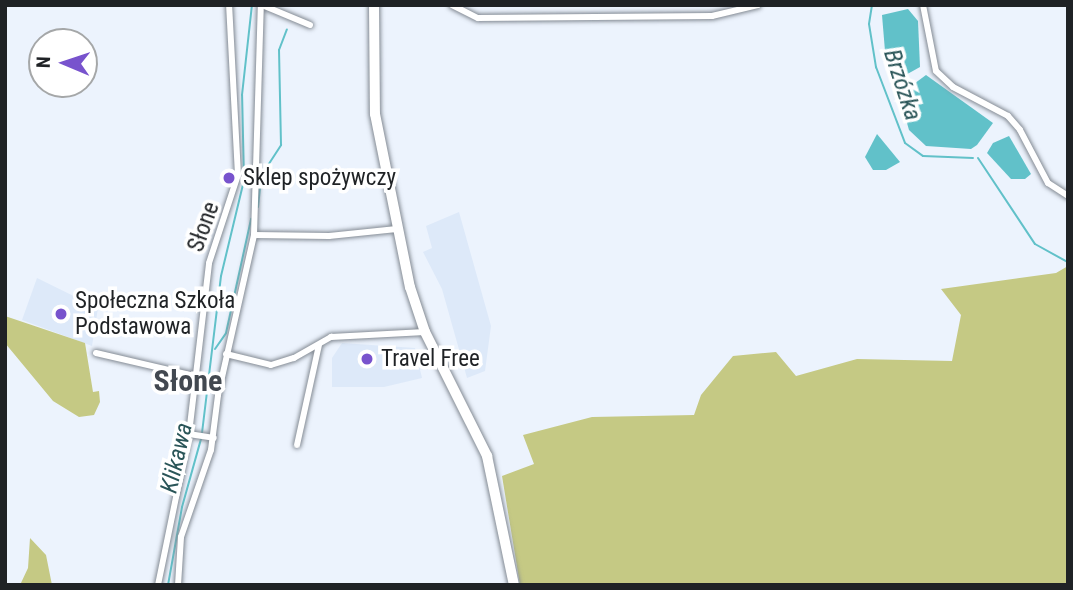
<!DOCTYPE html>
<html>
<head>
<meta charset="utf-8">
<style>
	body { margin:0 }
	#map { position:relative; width:1073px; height:590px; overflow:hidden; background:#ecf3fd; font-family:"Roboto Condensed",sans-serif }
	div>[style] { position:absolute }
	.built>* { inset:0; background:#dde9f9 }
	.green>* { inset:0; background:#c5c984 }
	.water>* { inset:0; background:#61c1c9 }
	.stream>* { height:2px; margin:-1px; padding:0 1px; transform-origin:1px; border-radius:1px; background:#61c1c9 }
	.roads { filter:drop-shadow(0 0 2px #848b94) drop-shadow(0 0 2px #848b94) }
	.minor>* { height:6px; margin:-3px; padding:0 3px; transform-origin:3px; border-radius:3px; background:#fff }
	.trunk>* { height:10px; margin:-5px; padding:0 5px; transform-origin:5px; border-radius:5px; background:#fff }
	.dots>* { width:19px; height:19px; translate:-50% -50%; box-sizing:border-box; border:4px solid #fff; border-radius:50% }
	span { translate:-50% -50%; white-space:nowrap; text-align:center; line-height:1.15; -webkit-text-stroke:7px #fff; paint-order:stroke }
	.poi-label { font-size:23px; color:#1f2225 }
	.left { translate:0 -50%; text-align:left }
	.street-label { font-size:23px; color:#1f2225 }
	.water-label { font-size:24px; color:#2a5558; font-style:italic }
	.district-label { font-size:30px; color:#424850; font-weight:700 }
	.frame { position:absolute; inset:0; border:7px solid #1f2225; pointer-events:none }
	.north { position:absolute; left:28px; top:28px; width:70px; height:70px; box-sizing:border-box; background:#fff; border:2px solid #a5a7a8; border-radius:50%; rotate:272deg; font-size:19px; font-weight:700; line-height:28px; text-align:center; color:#1f2225 }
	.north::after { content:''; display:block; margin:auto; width:24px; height:32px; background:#7853cd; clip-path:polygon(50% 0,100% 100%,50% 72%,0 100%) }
</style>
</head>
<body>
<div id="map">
	<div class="built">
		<div style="clip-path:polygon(459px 212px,491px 326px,485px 371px,467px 378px,442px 289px,423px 252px,432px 248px,426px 226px)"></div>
		<div style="clip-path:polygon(37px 278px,98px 308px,92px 346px,22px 320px)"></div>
		<div style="clip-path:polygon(342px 343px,415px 348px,422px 378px,384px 387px,332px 387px,332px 358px)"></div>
	</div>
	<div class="green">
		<div style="clip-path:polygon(1068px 266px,1068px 585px,520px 585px,502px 476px,534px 464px,523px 435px,592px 417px,694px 415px,701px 395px,733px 356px,776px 352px,796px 376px,857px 359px,952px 361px,961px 315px,941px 289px,1056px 273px)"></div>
		<div style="clip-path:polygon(5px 316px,85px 343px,93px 392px,99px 391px,100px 402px,94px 415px,79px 417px,53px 401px,5px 343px)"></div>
		<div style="clip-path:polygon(30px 538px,46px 555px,52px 585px,20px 585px,28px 568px)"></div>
	</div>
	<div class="water">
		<div style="clip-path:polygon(908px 9px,918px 21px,920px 67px,893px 82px,886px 63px,882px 15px)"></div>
		<div style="clip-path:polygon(926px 75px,993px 123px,977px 145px,971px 149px,926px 146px,909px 130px,899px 95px)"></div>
		<div style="clip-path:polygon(877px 134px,900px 162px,886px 170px,873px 170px,865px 157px)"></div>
		<div style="clip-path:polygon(1009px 136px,1031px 174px,1025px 179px,1011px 179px,987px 153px,993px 143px)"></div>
	</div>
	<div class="stream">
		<div style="left:872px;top:5px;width:19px;rotate:99deg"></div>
		<div style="left:869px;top:24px;width:44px;rotate:80.8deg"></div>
		<div style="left:876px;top:67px;width:81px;rotate:69.1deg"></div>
		<div style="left:905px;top:143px;width:22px;rotate:36deg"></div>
		<div style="left:923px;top:156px;width:50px;rotate:2.3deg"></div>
		<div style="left:978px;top:158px;width:103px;rotate:56.5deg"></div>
		<div style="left:1035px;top:244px;width:38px;rotate:29deg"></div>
		<div style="left:258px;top:207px;width:31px;rotate:-84deg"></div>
		<div style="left:261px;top:176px;width:37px;rotate:-57deg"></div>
		<div style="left:281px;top:145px;width:95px;rotate:-91.2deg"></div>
		<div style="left:279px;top:50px;width:22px;rotate:-69deg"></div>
		<div style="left:215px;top:349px;width:19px;rotate:-55deg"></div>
		<div style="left:226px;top:333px;width:117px;rotate:-77.6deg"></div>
		<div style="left:202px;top:433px;width:158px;rotate:-83.1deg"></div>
		<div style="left:221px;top:276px;width:99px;rotate:-76.5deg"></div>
		<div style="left:244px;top:180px;width:85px;rotate:-91.3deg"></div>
		<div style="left:242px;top:95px;width:91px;rotate:-83.7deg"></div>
		<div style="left:168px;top:585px;width:79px;rotate:-79.8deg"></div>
		<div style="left:182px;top:507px;width:71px;rotate:-74.4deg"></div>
	</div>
	<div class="roads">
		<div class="minor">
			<div style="left:262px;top:5px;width:52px;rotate:22.6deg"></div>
			<div style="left:452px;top:5px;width:29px;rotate:27deg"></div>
			<div style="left:478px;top:18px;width:234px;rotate:-0.5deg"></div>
			<div style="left:712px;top:16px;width:47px;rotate:-13.4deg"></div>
			<div style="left:923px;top:5px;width:67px;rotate:78.9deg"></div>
			<div style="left:936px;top:71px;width:23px;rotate:43deg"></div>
			<div style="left:953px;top:87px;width:62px;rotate:27.8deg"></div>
			<div style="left:1008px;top:116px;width:18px;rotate:49deg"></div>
			<div style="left:1020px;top:130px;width:60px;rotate:62.2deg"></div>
			<div style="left:1048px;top:183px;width:24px;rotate:33deg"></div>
			<div style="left:254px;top:235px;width:75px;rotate:0.8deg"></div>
			<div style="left:329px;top:236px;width:68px;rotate:-5.9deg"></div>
			<div style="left:96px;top:353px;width:102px;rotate:13.1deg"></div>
			<div style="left:226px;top:354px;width:46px;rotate:13.7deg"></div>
			<div style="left:271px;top:365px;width:24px;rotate:-17deg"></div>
			<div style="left:294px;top:358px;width:43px;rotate:-29.6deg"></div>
			<div style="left:331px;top:337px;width:94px;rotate:-3deg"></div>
			<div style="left:189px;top:434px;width:25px;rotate:9deg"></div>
			<div style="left:297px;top:445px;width:102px;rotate:-77.6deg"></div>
			<div style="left:158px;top:585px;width:154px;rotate:-78.4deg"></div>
			<div style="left:189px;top:434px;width:172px;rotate:-83.3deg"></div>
			<div style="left:209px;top:263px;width:93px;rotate:-71.8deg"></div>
			<div style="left:238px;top:175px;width:170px;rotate:-93deg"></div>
			<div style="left:178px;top:585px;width:48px;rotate:-86.4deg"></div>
			<div style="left:181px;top:537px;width:92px;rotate:-71deg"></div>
			<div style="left:211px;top:450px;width:55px;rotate:-82.7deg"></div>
			<div style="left:218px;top:395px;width:164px;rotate:-77.3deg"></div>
			<div style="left:254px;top:235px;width:230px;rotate:-88.3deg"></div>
		</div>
		<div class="trunk">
			<div style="left:374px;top:5px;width:109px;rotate:89.5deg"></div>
			<div style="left:375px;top:114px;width:177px;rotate:78.6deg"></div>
			<div style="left:410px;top:287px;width:47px;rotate:71.6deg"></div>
			<div style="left:425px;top:332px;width:139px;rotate:63.4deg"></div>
			<div style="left:487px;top:456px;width:132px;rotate:78.2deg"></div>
		</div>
	</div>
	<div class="dots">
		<div style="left:229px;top:178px;background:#7853cd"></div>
		<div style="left:61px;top:314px;background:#7853cd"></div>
		<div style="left:367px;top:359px;background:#7853cd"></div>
	</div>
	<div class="poi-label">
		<span class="left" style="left:243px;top:178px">Sklep spożywczy</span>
		<span class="left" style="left:75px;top:314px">Społeczna Szkoła<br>Podstawowa</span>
		<span class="left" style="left:381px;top:359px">Travel Free</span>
	</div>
	<div class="street-label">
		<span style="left:204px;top:227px;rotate:-70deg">Słone</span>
	</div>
	<div class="water-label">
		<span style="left:902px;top:85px;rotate:72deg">Brzózka</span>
		<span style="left:177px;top:458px;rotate:-77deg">Klikawa</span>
	</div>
	<div class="district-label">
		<span style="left:188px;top:381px">Słone</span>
	</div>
	<div class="frame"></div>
	<div class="north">N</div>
</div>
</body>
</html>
